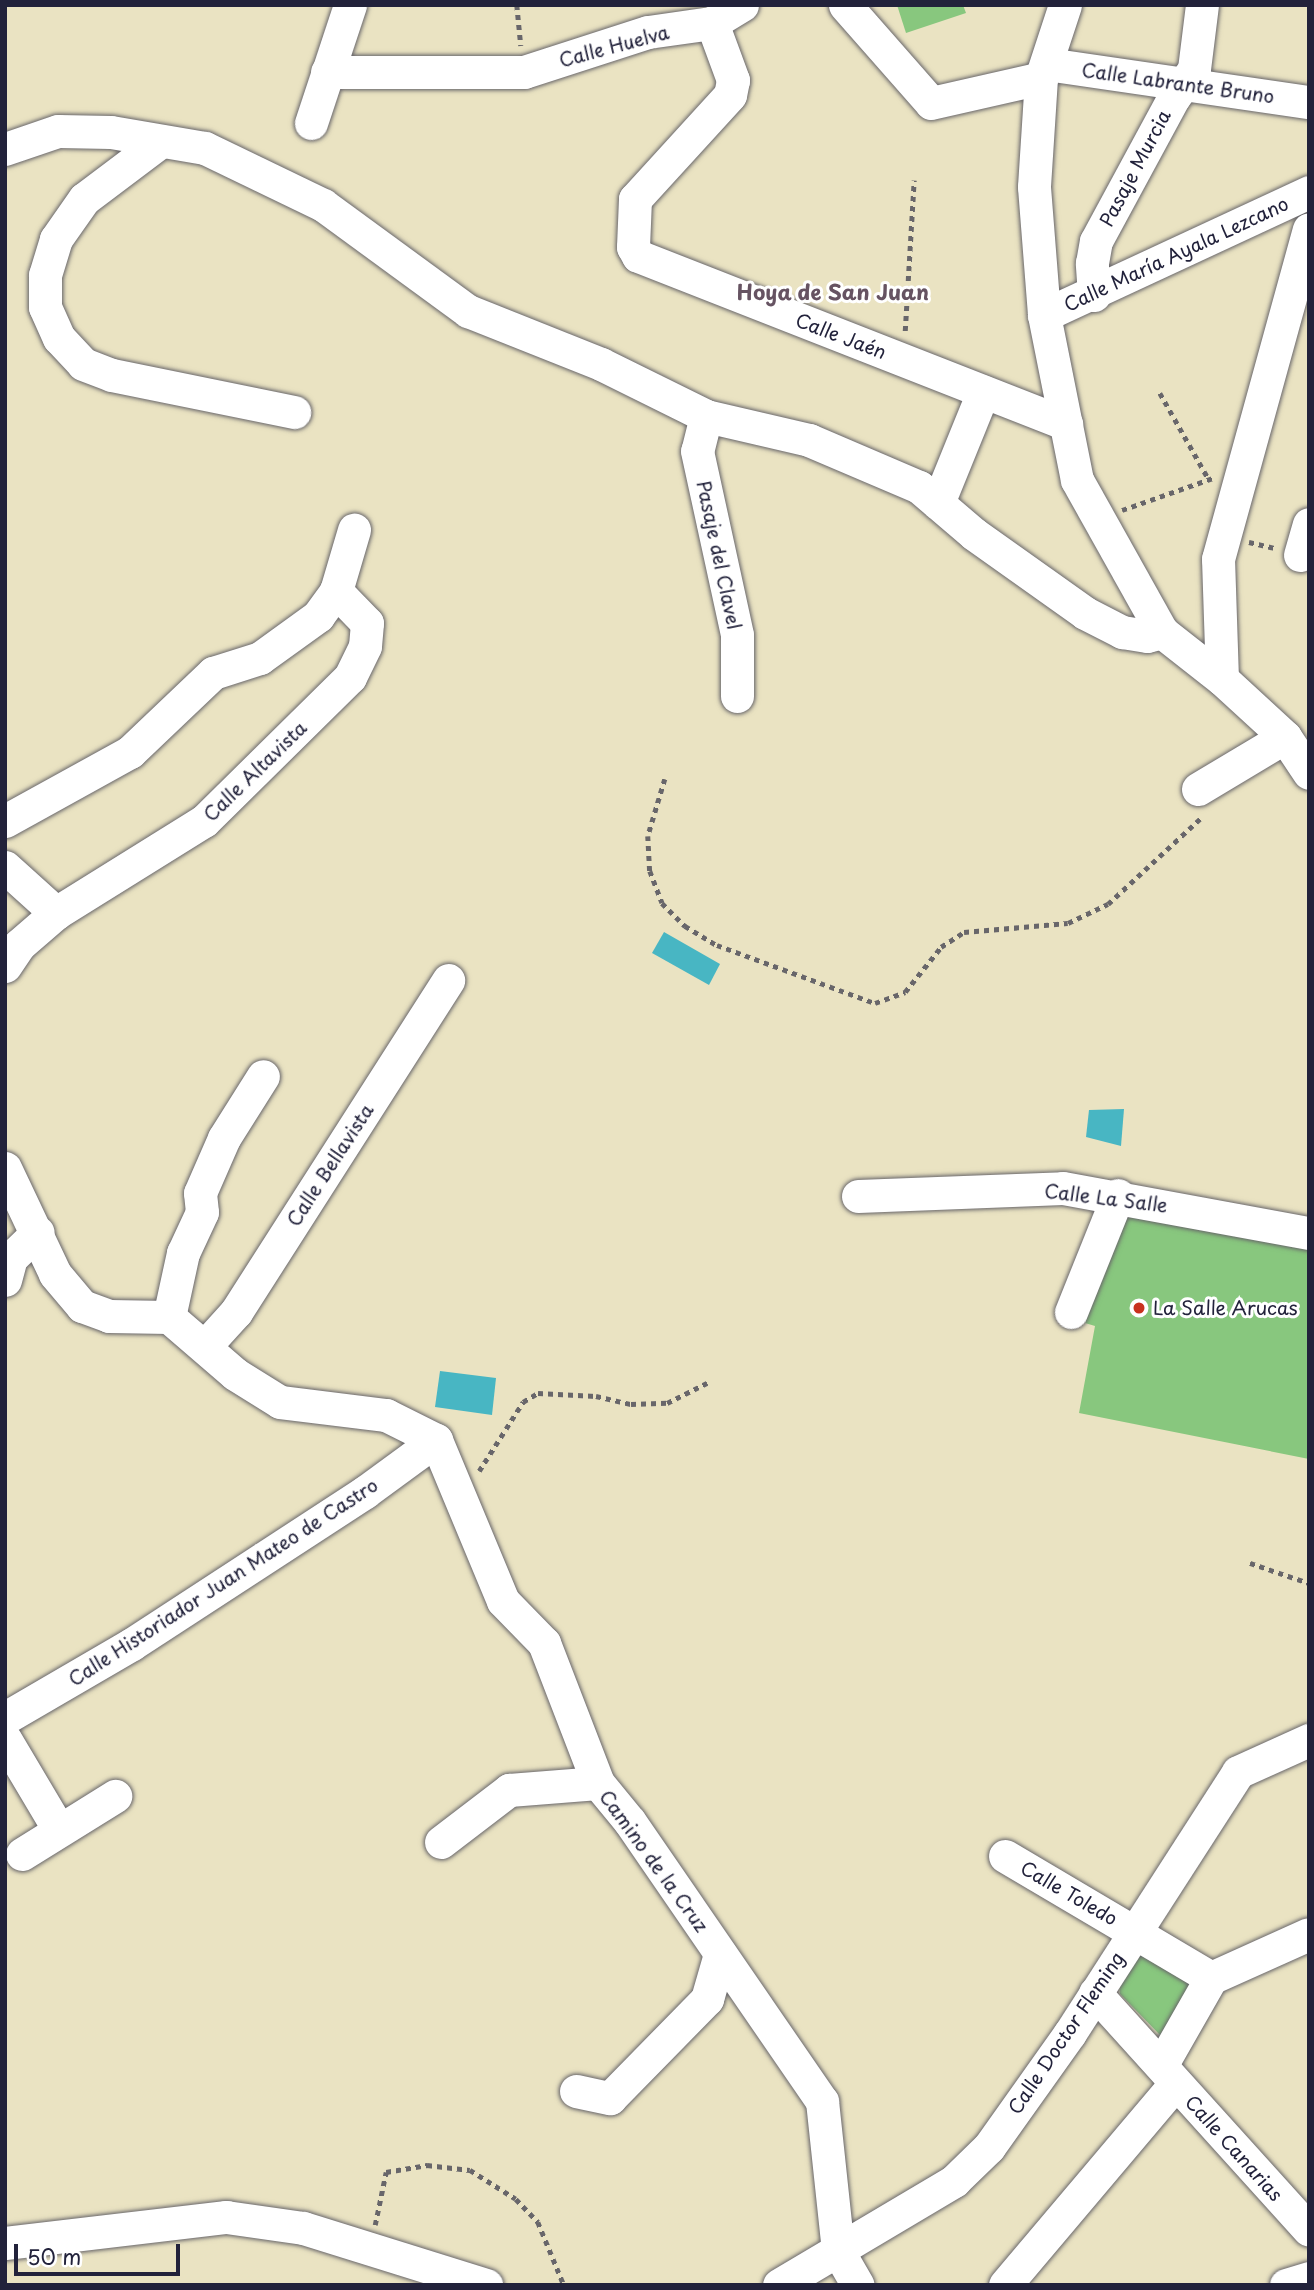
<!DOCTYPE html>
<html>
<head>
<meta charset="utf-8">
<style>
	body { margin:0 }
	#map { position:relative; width:1314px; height:2290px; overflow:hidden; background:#eae3c2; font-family:"Playpen Sans",sans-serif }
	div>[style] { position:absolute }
	.green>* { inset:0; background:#88c77e }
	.water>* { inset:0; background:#48b6c3 }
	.path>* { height:4.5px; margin-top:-2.25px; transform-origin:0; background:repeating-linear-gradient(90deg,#68666a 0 5px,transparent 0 10px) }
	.roads { filter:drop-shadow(0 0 2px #68666a) drop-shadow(0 0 2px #68666a) }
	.minor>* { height:33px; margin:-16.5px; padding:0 16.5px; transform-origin:16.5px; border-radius:16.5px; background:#fff }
	.dots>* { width:19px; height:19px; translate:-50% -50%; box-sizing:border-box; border:4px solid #fff; border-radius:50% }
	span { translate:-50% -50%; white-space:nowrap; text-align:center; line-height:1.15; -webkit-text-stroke:6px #fff; paint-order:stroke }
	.street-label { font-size:19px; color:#22223b }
	.poi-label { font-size:19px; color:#22223b }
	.left { translate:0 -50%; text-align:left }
	.neighbourhood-label { font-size:21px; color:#665362; font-weight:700 }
	.frame { position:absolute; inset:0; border:7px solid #22223b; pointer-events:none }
	.scale { position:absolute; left:14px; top:2244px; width:166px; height:32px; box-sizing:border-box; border:4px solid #22223b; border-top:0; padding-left:9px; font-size:21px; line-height:24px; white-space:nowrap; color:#22223b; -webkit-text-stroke:5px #fff; paint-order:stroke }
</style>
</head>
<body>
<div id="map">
	<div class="green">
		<div style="clip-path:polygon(897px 5px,963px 5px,966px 13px,906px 33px)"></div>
		<div style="clip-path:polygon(1128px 1206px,1309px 1240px,1309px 1459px,1079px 1413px,1095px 1326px,1085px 1323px)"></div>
		<div style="clip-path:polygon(1135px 1949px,1192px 1975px,1196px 1992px,1163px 2038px,1120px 1994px,1119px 1980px)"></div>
	</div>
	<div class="water">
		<div style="clip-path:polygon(664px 932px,720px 964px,709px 985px,652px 953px)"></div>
		<div style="clip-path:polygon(1124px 1109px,1121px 1146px,1086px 1137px,1089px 1110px)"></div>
		<div style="clip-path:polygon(440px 1371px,496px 1378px,492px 1415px,435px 1407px)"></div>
	</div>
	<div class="path">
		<div style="left:517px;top:5px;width:41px;rotate:84.4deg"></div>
		<div style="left:905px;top:331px;width:151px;rotate:-86.6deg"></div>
		<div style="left:1160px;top:393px;width:98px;rotate:60.5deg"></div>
		<div style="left:1122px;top:510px;width:96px;rotate:-19.4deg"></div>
		<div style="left:1249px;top:542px;width:26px;rotate:13deg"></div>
		<div style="left:665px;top:779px;width:59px;rotate:106.6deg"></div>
		<div style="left:648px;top:836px;width:35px;rotate:87deg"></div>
		<div style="left:650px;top:871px;width:34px;rotate:69deg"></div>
		<div style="left:662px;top:903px;width:33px;rotate:45deg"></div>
		<div style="left:685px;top:926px;width:37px;rotate:31deg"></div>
		<div style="left:717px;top:945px;width:168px;rotate:20.2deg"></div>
		<div style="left:875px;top:1003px;width:32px;rotate:-20deg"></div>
		<div style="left:905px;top:992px;width:58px;rotate:-51.3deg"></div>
		<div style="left:941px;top:947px;width:27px;rotate:-33deg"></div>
		<div style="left:964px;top:932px;width:104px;rotate:-4.9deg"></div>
		<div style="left:1068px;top:923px;width:44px;rotate:-25.4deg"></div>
		<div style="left:1108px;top:904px;width:129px;rotate:-42.8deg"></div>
		<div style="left:479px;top:1471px;width:82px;rotate:-57.5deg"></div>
		<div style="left:523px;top:1402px;width:17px;rotate:-31deg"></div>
		<div style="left:538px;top:1393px;width:58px;rotate:3deg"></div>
		<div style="left:596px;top:1396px;width:36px;rotate:13deg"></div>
		<div style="left:631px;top:1404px;width:36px;rotate:-2deg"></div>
		<div style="left:667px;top:1403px;width:45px;rotate:-26.6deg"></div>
		<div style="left:1250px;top:1563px;width:62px;rotate:18.7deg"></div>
		<div style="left:375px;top:2225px;width:54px;rotate:-78.3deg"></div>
		<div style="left:386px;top:2172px;width:42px;rotate:-9.7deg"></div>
		<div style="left:427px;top:2165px;width:43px;rotate:6.6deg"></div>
		<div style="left:470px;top:2170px;width:54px;rotate:32.2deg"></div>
		<div style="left:516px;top:2199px;width:32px;rotate:46deg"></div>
		<div style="left:538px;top:2222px;width:68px;rotate:67.6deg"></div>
	</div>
	<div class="roads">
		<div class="minor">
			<div style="left:845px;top:5px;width:130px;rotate:48.7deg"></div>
			<div style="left:931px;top:103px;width:113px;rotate:-12.8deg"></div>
			<div style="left:1065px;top:5px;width:77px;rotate:108.2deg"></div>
			<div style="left:1041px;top:78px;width:109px;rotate:93.7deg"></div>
			<div style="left:1034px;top:187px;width:128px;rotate:85.5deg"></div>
			<div style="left:1044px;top:315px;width:168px;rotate:78.7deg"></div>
			<div style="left:1077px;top:480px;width:174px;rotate:60.8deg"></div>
			<div style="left:1162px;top:632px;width:76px;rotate:38.1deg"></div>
			<div style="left:1222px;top:679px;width:86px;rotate:42.6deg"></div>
			<div style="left:1285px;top:737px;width:43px;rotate:56.3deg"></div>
			<div style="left:712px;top:23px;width:61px;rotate:69.8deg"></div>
			<div style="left:733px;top:80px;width:15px;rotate:101deg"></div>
			<div style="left:730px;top:95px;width:141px;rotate:132.4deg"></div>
			<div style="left:635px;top:199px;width:48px;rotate:92.4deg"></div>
			<div style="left:633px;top:247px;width:10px;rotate:61deg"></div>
			<div style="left:638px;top:256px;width:460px;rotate:21.4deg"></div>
			<div style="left:1047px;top:64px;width:265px;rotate:8.3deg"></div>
			<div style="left:327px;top:72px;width:197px"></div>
			<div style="left:524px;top:72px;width:130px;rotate:-17.9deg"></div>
			<div style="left:648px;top:32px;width:65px;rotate:-8deg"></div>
			<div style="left:712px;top:23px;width:35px;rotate:-31deg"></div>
			<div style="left:311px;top:123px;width:124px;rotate:-71.7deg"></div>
			<div style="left:161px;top:141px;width:96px;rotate:143deg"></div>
			<div style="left:84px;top:199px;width:49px;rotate:125deg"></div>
			<div style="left:56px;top:239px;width:38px;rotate:107deg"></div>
			<div style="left:45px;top:275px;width:32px;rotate:90deg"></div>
			<div style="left:45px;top:307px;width:34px;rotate:66deg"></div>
			<div style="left:59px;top:338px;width:35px;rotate:47deg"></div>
			<div style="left:83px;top:364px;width:31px;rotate:21deg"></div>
			<div style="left:112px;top:375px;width:186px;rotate:11.5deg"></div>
			<div style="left:5px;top:149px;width:56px;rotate:-18.8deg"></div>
			<div style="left:58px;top:131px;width:53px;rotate:1.1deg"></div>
			<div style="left:111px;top:132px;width:95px;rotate:9.7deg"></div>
			<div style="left:205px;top:148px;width:131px;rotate:25.8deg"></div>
			<div style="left:323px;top:205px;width:180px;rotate:36.2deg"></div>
			<div style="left:468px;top:311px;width:143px;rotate:21.7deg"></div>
			<div style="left:601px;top:364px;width:117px;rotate:26.3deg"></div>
			<div style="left:706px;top:416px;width:106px;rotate:13.1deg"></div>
			<div style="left:809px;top:440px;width:120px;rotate:23.1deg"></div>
			<div style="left:919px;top:487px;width:72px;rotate:40.5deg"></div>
			<div style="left:974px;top:534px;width:136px;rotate:35.4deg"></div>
			<div style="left:1085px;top:613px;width:42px;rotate:27.2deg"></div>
			<div style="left:1122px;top:632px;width:25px;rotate:9deg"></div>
			<div style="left:1147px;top:636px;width:16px;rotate:-15deg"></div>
			<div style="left:1094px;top:295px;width:32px;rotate:-94deg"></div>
			<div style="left:1092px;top:263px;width:22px;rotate:-80deg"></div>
			<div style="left:1096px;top:241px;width:164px;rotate:-61.6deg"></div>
			<div style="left:1174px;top:97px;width:34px;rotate:-54deg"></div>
			<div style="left:1194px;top:69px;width:64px;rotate:-82.9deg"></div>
			<div style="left:1044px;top:315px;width:292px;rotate:-24.9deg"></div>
			<div style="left:706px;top:416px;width:36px;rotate:104deg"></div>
			<div style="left:697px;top:451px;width:188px;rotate:77.7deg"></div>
			<div style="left:737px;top:635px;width:61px;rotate:90deg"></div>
			<div style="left:938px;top:503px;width:120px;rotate:-67.9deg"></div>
			<div style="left:1300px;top:555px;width:32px;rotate:-74deg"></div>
			<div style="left:1222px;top:679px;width:120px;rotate:-91.9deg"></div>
			<div style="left:1218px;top:559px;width:342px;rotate:-74.6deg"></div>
			<div style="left:1198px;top:789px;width:101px;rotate:-30.9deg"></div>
			<div style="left:5px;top:821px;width:143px;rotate:-28.9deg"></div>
			<div style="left:130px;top:752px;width:115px;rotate:-43.6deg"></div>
			<div style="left:213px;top:673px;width:49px;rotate:-17.7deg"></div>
			<div style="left:260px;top:658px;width:72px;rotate:-35.9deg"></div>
			<div style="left:318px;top:616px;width:31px;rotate:-54deg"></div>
			<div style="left:336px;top:591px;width:64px;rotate:-73.6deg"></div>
			<div style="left:5px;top:867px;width:69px;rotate:42deg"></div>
			<div style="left:5px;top:966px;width:25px;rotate:-56deg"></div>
			<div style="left:19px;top:945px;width:49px;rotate:-40.9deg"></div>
			<div style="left:56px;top:913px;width:174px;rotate:-31.9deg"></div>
			<div style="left:204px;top:821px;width:205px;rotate:-44.6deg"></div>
			<div style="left:350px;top:677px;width:34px;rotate:-64deg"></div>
			<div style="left:365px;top:646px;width:23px;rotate:-85deg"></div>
			<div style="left:367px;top:623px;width:45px;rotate:-134.1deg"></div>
			<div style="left:5px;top:1168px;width:117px;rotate:64.7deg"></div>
			<div style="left:55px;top:1274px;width:42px;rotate:49.8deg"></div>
			<div style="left:82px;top:1306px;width:29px;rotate:20deg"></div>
			<div style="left:109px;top:1316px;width:60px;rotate:1deg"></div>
			<div style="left:169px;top:1317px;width:87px;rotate:40.8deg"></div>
			<div style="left:235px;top:1374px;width:53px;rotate:31.9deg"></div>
			<div style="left:280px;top:1402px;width:107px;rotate:7deg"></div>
			<div style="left:386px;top:1415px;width:56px;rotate:26.6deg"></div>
			<div style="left:436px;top:1440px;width:174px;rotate:67.4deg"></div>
			<div style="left:503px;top:1601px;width:59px;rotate:45.7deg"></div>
			<div style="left:544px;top:1643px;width:150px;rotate:68.9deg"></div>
			<div style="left:598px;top:1783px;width:50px;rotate:50.6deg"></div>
			<div style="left:630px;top:1822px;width:339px;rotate:55.5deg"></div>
			<div style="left:822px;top:2101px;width:151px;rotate:83.9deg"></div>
			<div style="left:838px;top:2251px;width:39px;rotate:60deg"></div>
			<div style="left:858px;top:1196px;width:205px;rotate:-2.2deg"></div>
			<div style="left:1063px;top:1188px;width:250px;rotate:10.4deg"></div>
			<div style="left:5px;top:1280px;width:23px;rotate:-75deg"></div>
			<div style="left:11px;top:1258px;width:37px;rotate:-44deg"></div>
			<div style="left:1071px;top:1312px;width:126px;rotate:-68.1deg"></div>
			<div style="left:169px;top:1317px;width:66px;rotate:-77.7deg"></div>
			<div style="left:183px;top:1253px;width:45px;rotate:-65.1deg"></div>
			<div style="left:202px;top:1212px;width:19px;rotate:-96deg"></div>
			<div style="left:200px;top:1193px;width:60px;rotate:-66.4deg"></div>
			<div style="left:224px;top:1138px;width:73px;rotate:-57.8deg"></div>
			<div style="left:206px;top:1345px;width:45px;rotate:-47.7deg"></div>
			<div style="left:236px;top:1312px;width:394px;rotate:-57.4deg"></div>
			<div style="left:5px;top:1718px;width:147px;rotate:-30.2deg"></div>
			<div style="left:132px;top:1644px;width:278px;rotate:-33.1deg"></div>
			<div style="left:365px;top:1492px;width:88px;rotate:-36.2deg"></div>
			<div style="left:5px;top:1739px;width:106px;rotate:59.3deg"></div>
			<div style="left:441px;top:1842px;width:86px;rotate:-37.4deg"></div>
			<div style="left:509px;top:1790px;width:89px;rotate:-4.5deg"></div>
			<div style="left:22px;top:1854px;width:110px;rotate:-31.9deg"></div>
			<div style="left:1005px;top:1856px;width:239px;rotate:30.6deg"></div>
			<div style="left:1211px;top:1978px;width:107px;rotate:-24.2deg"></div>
			<div style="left:1095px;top:1993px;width:319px;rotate:47.9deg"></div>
			<div style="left:1162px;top:2064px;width:99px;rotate:-60.3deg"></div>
			<div style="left:576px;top:2091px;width:35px;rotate:12deg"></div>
			<div style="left:610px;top:2098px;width:139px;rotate:-45.6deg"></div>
			<div style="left:707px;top:1999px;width:47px;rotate:-73.9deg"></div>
			<div style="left:5px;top:2243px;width:223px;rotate:-6.7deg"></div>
			<div style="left:226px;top:2217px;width:78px;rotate:8.1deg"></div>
			<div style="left:303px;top:2228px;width:192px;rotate:17.3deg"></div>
			<div style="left:779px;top:2285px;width:204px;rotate:-30.7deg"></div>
			<div style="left:954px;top:2181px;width:49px;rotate:-44.2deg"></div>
			<div style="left:989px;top:2147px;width:140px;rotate:-54.6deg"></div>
			<div style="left:1070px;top:2033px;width:310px;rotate:-57.2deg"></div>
			<div style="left:1238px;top:1772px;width:78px;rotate:-24.3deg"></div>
			<div style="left:1005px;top:2285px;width:263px;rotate:-49.8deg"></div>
			<div style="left:1286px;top:2285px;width:24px;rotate:-17deg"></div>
		</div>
	</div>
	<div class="dots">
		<div style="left:1139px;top:1308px;background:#c8321e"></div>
	</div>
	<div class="street-label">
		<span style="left:614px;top:46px;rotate:-15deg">Calle Huelva</span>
		<span style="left:1178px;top:83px;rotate:8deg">Calle Labrante Bruno</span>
		<span style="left:1135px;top:168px;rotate:-62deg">Pasaje Murcia</span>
		<span style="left:1176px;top:254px;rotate:-25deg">Calle María Ayala Lezcano</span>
		<span style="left:841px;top:336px;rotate:21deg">Calle Jaén</span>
		<span style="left:719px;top:555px;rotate:78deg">Pasaje del Clavel</span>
		<span style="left:255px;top:771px;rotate:-44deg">Calle Altavista</span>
		<span style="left:330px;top:1165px;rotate:-57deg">Calle Bellavista</span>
		<span style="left:1106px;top:1198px;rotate:7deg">Calle La Salle</span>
		<span style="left:223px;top:1582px;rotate:-33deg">Calle Historiador Juan Mateo de Castro</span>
		<span style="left:654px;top:1861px;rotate:54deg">Camino de la Cruz</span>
		<span style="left:1069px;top:1893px;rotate:30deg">Calle Toledo</span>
		<span style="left:1066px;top:2033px;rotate:-56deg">Calle Doctor Fleming</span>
		<span style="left:1234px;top:2148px;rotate:48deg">Calle Canarias</span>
	</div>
	<div class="poi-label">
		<span class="left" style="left:1153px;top:1308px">La Salle Arucas</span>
	</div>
	<div class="neighbourhood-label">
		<span style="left:833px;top:291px">Hoya de San Juan</span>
	</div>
	<div class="frame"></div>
	<div class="scale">50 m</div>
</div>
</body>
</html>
